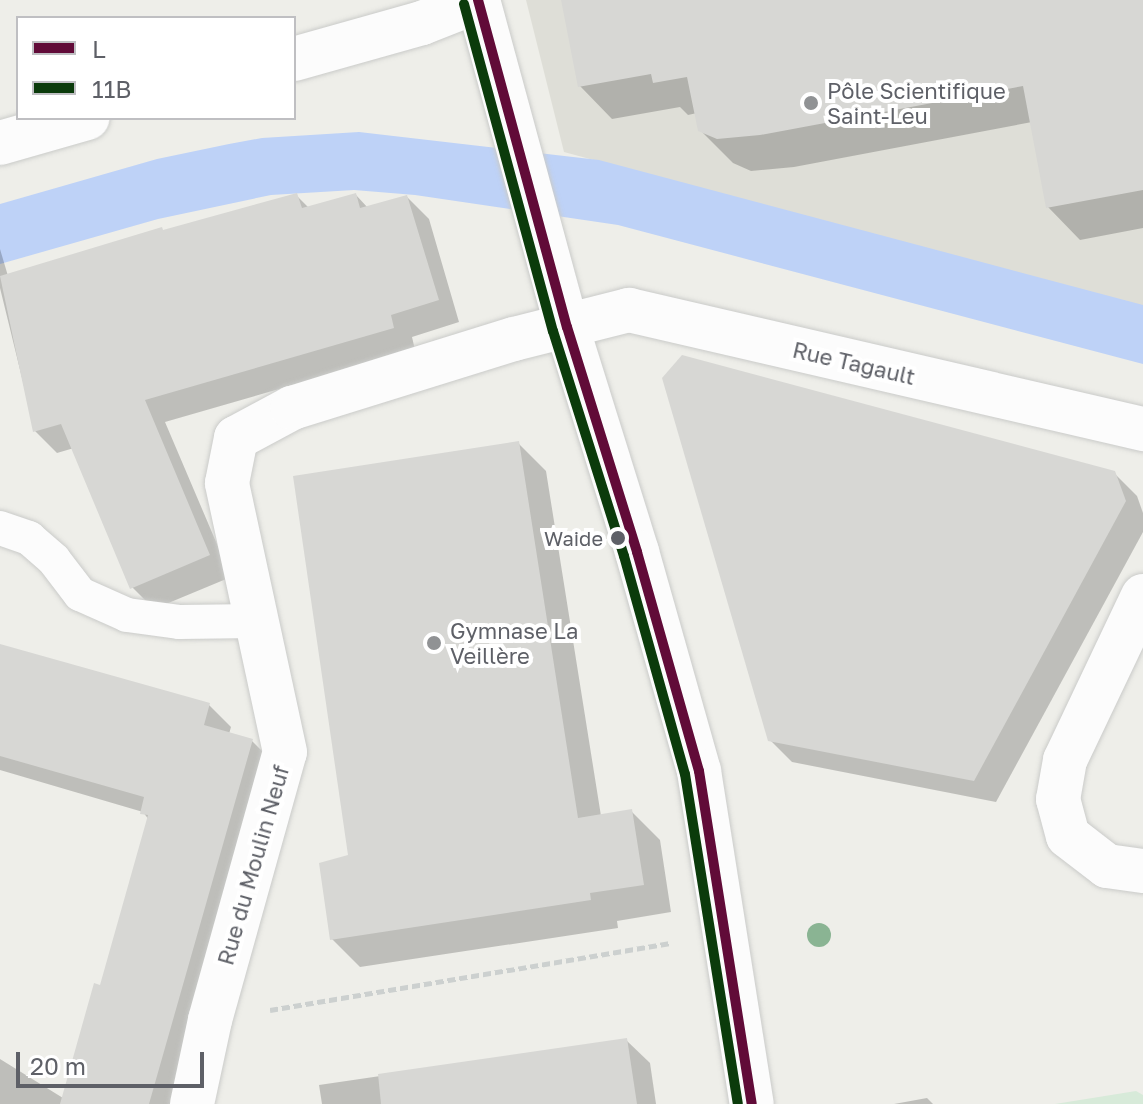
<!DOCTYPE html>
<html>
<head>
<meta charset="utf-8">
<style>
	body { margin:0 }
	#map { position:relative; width:1143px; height:1104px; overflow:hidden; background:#eeeee9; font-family:"Golos Text",sans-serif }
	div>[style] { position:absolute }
	.education>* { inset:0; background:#deded7 }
	.green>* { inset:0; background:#d7ead9 }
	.water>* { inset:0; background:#bed2f7 }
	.shadow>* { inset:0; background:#0003 }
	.building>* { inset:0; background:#d7d7d4 }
	.path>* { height:5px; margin-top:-2.5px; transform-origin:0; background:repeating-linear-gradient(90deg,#ccd0cf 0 8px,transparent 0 12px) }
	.roads { filter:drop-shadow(0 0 2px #cacbc9) drop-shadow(0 0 2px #cacbc9) }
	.lane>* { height:34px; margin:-17px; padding:0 17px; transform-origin:17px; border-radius:17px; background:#fcfcfc }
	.street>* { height:44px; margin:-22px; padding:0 22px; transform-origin:22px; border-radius:22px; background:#fcfcfc }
	.bus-1>* { height:10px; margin:-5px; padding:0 5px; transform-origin:5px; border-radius:5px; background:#610b38 }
	.bus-2>* { height:10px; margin:-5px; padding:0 5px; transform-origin:5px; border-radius:5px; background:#0b3b0b }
	.trees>* { width:24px; height:24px; margin:-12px; border-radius:50%; background:#8ab493 }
	.dots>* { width:22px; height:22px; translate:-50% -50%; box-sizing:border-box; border:4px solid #fff; border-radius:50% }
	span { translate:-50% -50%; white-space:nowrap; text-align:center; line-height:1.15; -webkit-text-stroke:8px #fff; paint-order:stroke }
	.bus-label { font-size:20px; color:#5e6067 }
	.right { translate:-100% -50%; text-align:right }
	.poi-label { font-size:22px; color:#5e6067 }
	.left { translate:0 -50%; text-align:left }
	.street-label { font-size:22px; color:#5e6067 }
	.legend { position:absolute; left:16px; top:16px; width:280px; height:104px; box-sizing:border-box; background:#fff; border:2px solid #bfbfc2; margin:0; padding:10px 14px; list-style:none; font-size:24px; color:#5e6067 }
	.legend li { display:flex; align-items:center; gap:16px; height:40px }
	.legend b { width:40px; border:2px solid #bfbfc2 }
	.scale { position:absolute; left:16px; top:1052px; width:188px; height:36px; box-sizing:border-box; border:4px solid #5e6067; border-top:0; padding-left:10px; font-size:24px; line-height:28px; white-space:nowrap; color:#5e6067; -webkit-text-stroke:6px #fff; paint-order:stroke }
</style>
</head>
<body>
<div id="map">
	<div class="education">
		<div style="clip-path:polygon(526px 0,1143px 0,1143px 308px,564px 152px)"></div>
	</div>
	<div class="green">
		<div style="clip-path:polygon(1136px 1091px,1143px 1095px,1143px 1104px,1055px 1104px)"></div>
	</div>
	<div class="water">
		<div style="clip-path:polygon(359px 132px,599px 160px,1143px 305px,1143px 364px,618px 225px,415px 195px,354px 190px,271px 195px,158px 219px,0 264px,0 204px,157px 159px,229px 144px,262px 138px)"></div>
	</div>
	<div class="shadow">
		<div style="clip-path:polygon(563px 0,1143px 0,1143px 228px,1080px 240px,1048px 207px,1032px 122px,794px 167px,751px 171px,733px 163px,700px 130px,697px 113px,688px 115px,680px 107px,612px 119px,580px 86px)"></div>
		<div style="clip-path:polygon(296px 195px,309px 208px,356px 195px,368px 208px,407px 197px,429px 219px,459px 322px,412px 337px,415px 350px,165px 422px,231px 577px,154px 609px,132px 587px,74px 448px,57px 453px,35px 431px,0 288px,0 249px,8px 276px)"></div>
		<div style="clip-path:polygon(518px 443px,546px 471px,601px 816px,632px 812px,660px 840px,671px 912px,617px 921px,618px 928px,360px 967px,332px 939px,350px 856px)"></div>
		<div style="clip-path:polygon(1114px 473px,1137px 496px,1143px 513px,1143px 532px,996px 802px,792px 762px,770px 740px)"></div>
		<div style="clip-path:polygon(0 647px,209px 705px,231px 727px,229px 734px,252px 741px,274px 763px,177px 1104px,0 1104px,0 1059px,63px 1098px,102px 987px,149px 820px,143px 812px,0 770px)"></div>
		<div style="clip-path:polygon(626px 1040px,650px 1063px,656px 1104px,322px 1104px,319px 1085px)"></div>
		<div style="clip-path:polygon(927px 1098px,933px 1104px,894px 1104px)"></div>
	</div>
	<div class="building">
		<div style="clip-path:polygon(561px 0,1143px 0,1143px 190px,1046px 208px,1023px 86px,760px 135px,717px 139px,698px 131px,687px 77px,653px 83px,651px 74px,578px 87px)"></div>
		<div style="clip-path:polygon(297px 193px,302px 208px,356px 193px,360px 208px,407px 195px,439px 300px,391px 315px,394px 328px,145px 400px,210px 555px,130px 589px,61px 424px,33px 432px,0 276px,162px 227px,163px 230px)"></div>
		<div style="clip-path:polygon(682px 355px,1115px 471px,1126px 501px,974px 781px,768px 741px,662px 378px)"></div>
		<div style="clip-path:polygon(519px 441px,578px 818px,632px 809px,644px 885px,590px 893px,591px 900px,330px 940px,319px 863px,348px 855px,293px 476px)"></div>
		<div style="clip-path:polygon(0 644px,210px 703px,204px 725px,253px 739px,149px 1104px,60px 1104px,94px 983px,100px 985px,148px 815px,140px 814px,144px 797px,0 756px)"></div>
		<div style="clip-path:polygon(627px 1038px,637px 1104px,381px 1104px,378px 1074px)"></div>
	</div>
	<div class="path">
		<div style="left:270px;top:1010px;width:406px;rotate:-9.5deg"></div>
	</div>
	<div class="roads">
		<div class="lane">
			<div style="left:0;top:528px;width:31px;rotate:19deg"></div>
			<div style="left:29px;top:538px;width:33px;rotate:41deg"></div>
			<div style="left:54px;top:560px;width:43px;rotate:52.6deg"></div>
			<div style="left:80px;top:594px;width:51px;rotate:24.1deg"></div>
			<div style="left:127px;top:615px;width:52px;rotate:7.7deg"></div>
			<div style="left:179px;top:622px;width:78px;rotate:-0.7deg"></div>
		</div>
		<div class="street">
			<div style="left:478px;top:0;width:339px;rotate:74.8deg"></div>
			<div style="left:567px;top:327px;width:236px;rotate:72.7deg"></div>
			<div style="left:637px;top:552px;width:228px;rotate:74.2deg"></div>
			<div style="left:699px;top:771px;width:337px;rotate:81deg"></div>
			<div style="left:294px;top:59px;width:133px;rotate:-15.7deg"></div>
			<div style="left:422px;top:23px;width:60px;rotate:-21.4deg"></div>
			<div style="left:0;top:143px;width:91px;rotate:-16deg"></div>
			<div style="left:1143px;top:596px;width:182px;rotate:115.4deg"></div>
			<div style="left:1065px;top:760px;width:40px;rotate:100deg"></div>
			<div style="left:1058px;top:799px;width:38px;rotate:75deg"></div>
			<div style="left:1068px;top:836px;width:49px;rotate:37.6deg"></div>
			<div style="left:1107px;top:866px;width:36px;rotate:8deg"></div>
			<div style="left:192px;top:1104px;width:86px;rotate:-77.9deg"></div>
			<div style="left:210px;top:1020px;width:278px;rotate:-74.4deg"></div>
			<div style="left:285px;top:752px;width:275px;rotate:-102.2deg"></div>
			<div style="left:227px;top:483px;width:46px;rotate:-78.7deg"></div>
			<div style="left:236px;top:438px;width:64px;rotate:-28.2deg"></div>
			<div style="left:292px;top:408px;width:232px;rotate:-17.3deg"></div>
			<div style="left:514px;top:339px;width:119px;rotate:-14.2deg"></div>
			<div style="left:629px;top:310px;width:528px;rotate:13.04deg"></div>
		</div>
	</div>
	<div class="bus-1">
		<div style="left:478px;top:0;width:339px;rotate:74.8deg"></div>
		<div style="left:567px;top:327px;width:236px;rotate:72.7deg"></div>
		<div style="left:637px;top:552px;width:228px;rotate:74.2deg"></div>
		<div style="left:699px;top:771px;width:337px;rotate:81deg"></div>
	</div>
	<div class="bus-2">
		<div style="left:464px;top:4px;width:339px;rotate:74.8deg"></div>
		<div style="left:553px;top:331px;width:236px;rotate:72.5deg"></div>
		<div style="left:624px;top:556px;width:226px;rotate:74.4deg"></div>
		<div style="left:685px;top:774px;width:334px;rotate:80.9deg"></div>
	</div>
	<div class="trees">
		<div style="left:819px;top:935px"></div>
	</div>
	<div class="dots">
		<div style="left:811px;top:103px;background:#909294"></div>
		<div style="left:618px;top:538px;background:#5e6067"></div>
		<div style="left:434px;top:643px;background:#909294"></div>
	</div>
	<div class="bus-label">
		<span class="right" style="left:603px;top:538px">Waide</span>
	</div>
	<div class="poi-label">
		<span class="left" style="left:827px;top:103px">Pôle Scientifique<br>Saint-Leu</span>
		<span class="left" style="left:450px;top:643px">Gymnase La<br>Veillère</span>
	</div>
	<div class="street-label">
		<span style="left:854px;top:363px;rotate:13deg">Rue Tagault</span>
		<span style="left:253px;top:865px;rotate:-74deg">Rue du Moulin Neuf</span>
	</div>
	<ul class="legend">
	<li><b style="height:10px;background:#610b38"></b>L</li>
	<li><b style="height:10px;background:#0b3b0b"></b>11B</li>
	</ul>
	<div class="scale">20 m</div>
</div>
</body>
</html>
